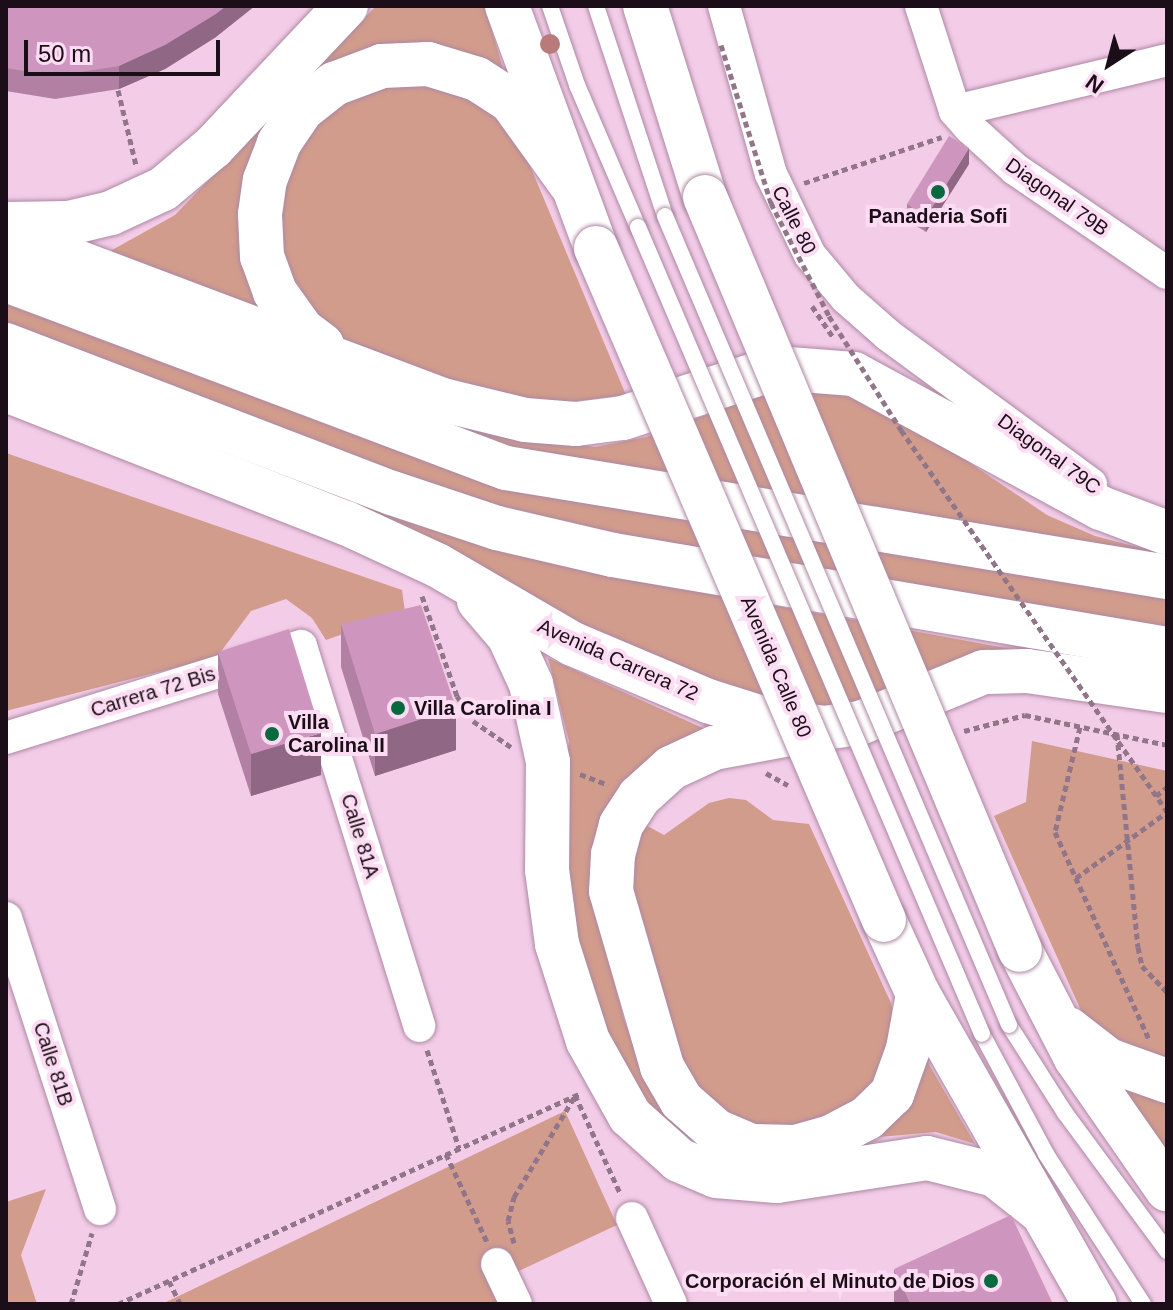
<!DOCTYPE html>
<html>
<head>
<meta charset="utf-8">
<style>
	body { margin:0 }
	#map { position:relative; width:1173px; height:1310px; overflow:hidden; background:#f3cce8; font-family:Arial,sans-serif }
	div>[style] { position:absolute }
	.green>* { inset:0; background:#d29c8c }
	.path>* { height:5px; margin-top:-2.5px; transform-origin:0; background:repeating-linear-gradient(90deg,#917589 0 6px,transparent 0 10px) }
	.roads { filter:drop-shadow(0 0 2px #ad88a2) drop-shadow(0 0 2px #ad88a2) }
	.service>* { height:16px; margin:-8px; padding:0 8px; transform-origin:8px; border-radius:8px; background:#fff }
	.minor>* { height:32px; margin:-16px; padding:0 16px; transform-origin:16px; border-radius:16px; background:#fff }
	.trunk>* { height:44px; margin:-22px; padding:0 22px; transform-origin:22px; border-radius:22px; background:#fff }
	.path-bridge>* { height:5px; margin-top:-2.5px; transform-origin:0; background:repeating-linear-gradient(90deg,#917589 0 6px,transparent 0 10px) }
	.bridges { filter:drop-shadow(0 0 2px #ad88a2) drop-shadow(0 0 2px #ad88a2) }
	.service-bridge>* { height:16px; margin:-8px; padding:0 8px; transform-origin:8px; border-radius:8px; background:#fff }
	.trunk-bridge>* { height:44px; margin:-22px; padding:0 22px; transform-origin:22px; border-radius:22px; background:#fff }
	.trees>* { width:20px; height:20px; margin:-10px; border-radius:50%; background:#b97b7a }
	.wall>* { inset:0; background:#b180a3 }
	.shaded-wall>* { inset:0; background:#906885 }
	.building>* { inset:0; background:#ce95be }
	.dots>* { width:22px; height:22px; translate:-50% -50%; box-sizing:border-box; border:4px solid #fcdcf2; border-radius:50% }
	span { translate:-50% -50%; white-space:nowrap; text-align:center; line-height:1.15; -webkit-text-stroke:8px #fcdcf2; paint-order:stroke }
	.street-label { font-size:20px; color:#1c0e18 }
	.poi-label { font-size:20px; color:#1c0e18; font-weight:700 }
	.left { translate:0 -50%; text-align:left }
	.right { translate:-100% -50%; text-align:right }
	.frame { position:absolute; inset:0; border:8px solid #1c0e18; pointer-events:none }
	.north { position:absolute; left:1069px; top:24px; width:80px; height:80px; -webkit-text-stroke:6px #fcdcf2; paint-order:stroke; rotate:216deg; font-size:22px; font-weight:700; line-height:32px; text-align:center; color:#1c0e18 }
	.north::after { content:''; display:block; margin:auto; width:28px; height:36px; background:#1c0e18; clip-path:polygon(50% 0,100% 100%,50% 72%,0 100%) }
	.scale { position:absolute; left:24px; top:40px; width:196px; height:36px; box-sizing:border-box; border:4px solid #1c0e18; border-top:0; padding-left:10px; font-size:24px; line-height:28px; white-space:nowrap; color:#1c0e18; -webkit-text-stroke:6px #fcdcf2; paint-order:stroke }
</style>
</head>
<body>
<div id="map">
	<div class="green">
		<div style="clip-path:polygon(376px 6px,485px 6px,505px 76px,422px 45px,261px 148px,272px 316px,105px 254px,175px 215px)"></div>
		<div style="clip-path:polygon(392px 73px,473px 90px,518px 137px,626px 395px,530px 407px,334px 339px,304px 312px,280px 260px,282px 159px,309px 122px)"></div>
		<div style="clip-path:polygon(6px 256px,565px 443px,595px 447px,646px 437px,758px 396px,804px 390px,839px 394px,878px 406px,930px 436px,1047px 515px,1095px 536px,1167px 555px,529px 456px)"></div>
		<div style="clip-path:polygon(6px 304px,462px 472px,1167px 595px,1167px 632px,573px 525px,482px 503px,6px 332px)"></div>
		<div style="clip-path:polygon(75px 399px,685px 589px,1028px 652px,978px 651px,864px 702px,811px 713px,703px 681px)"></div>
		<div style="clip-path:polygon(6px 453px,402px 590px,405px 612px,326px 640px,312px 618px,286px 599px,251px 611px,217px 657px,6px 711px)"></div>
		<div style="clip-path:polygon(548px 658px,705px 729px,595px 906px,624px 1019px,653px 1094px,684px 1135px,702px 1148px,700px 1153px,649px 1116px,590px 1019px,560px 810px,569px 741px)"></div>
		<div style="clip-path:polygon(1032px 741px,1167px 771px,1167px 1063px,1087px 1024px,994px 816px,1026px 802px)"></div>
		<div style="clip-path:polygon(729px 798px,746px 800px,773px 820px,809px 824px,891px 1003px,896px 1027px,876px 1095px,791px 1131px,731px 1124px,689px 1086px,635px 929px,629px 846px,640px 822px,664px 835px,709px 803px)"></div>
		<div style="clip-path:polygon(927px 1061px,975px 1144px,936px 1132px,879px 1137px)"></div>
		<div style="clip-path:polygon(1113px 1081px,1167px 1102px,1167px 1154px)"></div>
		<div style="clip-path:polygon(565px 1111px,617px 1225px,491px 1284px,499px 1304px,162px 1304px)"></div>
		<div style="clip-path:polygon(46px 1189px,21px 1255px,37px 1304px,6px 1304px,6px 1202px)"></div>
	</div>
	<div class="path">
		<div style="left:118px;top:90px;width:77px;rotate:76.5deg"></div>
		<div style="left:804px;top:183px;width:145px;rotate:-18.4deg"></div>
		<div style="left:812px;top:306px;width:37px;rotate:56deg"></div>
		<div style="left:422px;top:596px;width:106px;rotate:70.7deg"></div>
		<div style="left:457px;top:696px;width:30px;rotate:57deg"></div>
		<div style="left:473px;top:721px;width:46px;rotate:34.4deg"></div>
		<div style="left:1080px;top:727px;width:108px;rotate:103.4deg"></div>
		<div style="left:1055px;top:832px;width:227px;rotate:65.6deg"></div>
		<div style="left:964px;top:731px;width:63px;rotate:-14.7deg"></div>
		<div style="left:1025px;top:715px;width:145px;rotate:11.9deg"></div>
		<div style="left:1117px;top:734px;width:214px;rotate:84.4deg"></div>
		<div style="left:1138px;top:947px;width:19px;rotate:78deg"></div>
		<div style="left:1142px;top:966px;width:36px;rotate:46deg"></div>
		<div style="left:766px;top:773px;width:25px;rotate:29deg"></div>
		<div style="left:580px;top:774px;width:30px;rotate:21deg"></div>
		<div style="left:1156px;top:796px;width:14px;rotate:-39deg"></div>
		<div style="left:1076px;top:878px;width:112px;rotate:-36deg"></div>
		<div style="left:427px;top:1050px;width:103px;rotate:71.9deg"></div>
		<div style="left:575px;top:1095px;width:110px;rotate:65.3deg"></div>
		<div style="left:446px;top:1154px;width:97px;rotate:65deg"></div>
		<div style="left:514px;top:1243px;width:23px;rotate:-105deg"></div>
		<div style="left:508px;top:1221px;width:25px;rotate:-76deg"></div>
		<div style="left:514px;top:1197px;width:118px;rotate:-58.9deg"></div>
		<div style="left:169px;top:1281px;width:25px;rotate:64deg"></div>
		<div style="left:71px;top:1304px;width:74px;rotate:-73.5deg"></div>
		<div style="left:118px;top:1304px;width:507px;rotate:-24.49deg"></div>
	</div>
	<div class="roads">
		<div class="service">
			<div style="left:550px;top:6px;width:83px;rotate:71.1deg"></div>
			<div style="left:577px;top:85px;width:155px;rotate:66.8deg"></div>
			<div style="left:596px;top:6px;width:221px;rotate:71.8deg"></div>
			<div style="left:1009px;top:1025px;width:104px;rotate:57.5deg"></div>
			<div style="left:1065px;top:1113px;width:172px;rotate:53.5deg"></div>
			<div style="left:982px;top:1034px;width:136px;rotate:61.9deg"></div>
			<div style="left:1046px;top:1154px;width:179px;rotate:57.1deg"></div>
		</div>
		<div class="minor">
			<div style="left:724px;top:6px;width:174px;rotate:74.4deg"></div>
			<div style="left:771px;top:174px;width:90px;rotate:64.3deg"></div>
			<div style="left:810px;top:255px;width:56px;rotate:50.1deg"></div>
			<div style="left:846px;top:298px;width:56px;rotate:41.4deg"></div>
			<div style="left:888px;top:335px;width:252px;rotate:36.3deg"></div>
			<div style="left:921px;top:6px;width:110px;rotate:72.1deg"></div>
			<div style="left:955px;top:111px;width:23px;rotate:49deg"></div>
			<div style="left:970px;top:128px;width:61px;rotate:42.3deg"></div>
			<div style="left:1015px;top:169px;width:184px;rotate:34.4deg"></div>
			<div style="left:955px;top:111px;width:218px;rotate:-13.5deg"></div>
			<div style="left:6px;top:738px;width:309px;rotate:-17.3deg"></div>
			<div style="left:301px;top:646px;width:398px;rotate:72.7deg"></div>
			<div style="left:6px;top:918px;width:306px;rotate:72.1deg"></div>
			<div style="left:632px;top:1218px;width:94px;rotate:65.6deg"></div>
			<div style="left:497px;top:1264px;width:44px;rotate:64.6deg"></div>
		</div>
		<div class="trunk">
			<div style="left:507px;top:6px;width:258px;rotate:69.8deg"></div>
			<div style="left:645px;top:6px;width:200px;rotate:72.6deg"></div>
			<div style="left:7px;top:224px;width:62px;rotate:-0.9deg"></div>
			<div style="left:69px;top:223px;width:43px;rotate:-13.4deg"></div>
			<div style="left:111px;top:213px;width:57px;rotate:-24.8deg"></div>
			<div style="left:163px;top:189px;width:65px;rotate:-40deg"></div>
			<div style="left:213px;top:147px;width:194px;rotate:-46.7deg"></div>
			<div style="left:6px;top:235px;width:467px;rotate:20.7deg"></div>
			<div style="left:443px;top:400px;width:84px;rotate:13.7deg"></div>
			<div style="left:525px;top:420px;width:51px;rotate:4.5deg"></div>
			<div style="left:576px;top:424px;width:47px;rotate:-7.3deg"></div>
			<div style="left:623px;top:418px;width:161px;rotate:-18.1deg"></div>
			<div style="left:776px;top:368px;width:78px;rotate:4.4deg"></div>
			<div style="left:854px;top:374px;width:281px;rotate:28.5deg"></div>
			<div style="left:1101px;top:508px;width:71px;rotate:20.7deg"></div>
			<div style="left:6px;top:280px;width:534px;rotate:20.61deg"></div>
			<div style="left:506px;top:468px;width:670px;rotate:9.36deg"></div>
			<div style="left:6px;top:345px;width:413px;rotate:21deg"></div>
			<div style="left:392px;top:493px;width:111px;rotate:18.4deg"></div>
			<div style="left:497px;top:528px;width:119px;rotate:13.1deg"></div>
			<div style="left:613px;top:555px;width:562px;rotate:9.63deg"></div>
			<div style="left:322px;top:345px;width:25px;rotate:-143deg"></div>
			<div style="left:302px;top:330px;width:47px;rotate:-125.4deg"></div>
			<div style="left:275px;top:292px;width:37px;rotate:-110deg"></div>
			<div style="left:262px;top:257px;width:43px;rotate:-92.7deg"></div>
			<div style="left:260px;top:214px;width:34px;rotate:-82deg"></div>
			<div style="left:265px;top:180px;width:40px;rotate:-69deg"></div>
			<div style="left:279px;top:143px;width:40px;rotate:-56deg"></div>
			<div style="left:301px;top:110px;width:42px;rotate:-38.2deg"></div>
			<div style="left:334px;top:84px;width:51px;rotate:-20.6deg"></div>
			<div style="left:382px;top:66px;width:46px;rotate:-2.5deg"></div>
			<div style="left:428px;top:64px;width:51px;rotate:17deg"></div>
			<div style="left:477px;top:79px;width:40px;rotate:32.9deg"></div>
			<div style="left:511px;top:101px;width:101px;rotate:54.3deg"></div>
			<div style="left:6px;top:390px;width:365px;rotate:21.4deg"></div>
			<div style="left:346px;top:523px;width:100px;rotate:24.8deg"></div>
			<div style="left:437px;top:565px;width:157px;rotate:30.2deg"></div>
			<div style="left:573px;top:644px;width:147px;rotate:22.9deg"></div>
			<div style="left:708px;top:701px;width:60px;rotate:17.5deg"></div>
			<div style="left:765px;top:719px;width:60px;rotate:8.7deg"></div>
			<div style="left:824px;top:728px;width:36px;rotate:-8deg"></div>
			<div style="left:860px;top:723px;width:134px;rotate:-22.4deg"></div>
			<div style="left:984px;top:672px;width:43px;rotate:-1.3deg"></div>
			<div style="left:1027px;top:671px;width:141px;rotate:8.1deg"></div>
			<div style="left:479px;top:601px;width:46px;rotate:49.4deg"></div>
			<div style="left:509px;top:636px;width:53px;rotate:65.4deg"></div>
			<div style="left:531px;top:684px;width:80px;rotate:77.7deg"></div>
			<div style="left:548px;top:762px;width:108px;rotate:90.5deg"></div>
			<div style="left:547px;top:870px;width:75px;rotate:82.3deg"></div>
			<div style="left:557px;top:944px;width:102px;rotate:72.3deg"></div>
			<div style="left:588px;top:1041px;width:86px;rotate:60.8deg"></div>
			<div style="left:630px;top:1116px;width:66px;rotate:41.9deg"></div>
			<div style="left:679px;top:1160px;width:40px;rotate:23.4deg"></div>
			<div style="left:716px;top:1176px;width:61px;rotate:4.7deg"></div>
			<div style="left:777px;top:1181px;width:152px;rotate:-8.7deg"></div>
			<div style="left:927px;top:1158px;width:70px;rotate:14deg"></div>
			<div style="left:995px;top:1175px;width:56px;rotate:38.5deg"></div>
			<div style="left:800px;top:732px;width:87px;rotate:169.5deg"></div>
			<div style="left:714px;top:748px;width:47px;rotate:155.1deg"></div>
			<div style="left:671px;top:768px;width:43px;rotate:137.8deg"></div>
			<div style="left:639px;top:797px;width:33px;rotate:123deg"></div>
			<div style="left:621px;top:825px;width:30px;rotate:105deg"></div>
			<div style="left:613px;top:854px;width:37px;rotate:93deg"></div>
			<div style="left:611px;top:891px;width:183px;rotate:73.8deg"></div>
			<div style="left:662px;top:1067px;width:39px;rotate:60deg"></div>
			<div style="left:682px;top:1101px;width:45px;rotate:41.4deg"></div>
			<div style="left:716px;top:1131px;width:39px;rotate:23deg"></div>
			<div style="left:752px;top:1146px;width:44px;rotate:1.3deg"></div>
			<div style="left:796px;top:1147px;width:36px;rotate:-16deg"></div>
			<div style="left:831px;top:1137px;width:41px;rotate:-27.8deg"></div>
			<div style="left:867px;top:1118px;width:35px;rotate:-44deg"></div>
			<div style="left:892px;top:1094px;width:48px;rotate:-70.4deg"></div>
			<div style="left:908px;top:1049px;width:56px;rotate:-79.7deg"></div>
			<div style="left:884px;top:920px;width:81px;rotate:65.3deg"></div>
			<div style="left:918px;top:994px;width:357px;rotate:60.3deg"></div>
			<div style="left:1020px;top:950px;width:122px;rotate:62.6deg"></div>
			<div style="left:1076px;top:1058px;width:160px;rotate:55.2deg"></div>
			<div style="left:1068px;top:1029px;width:51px;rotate:37.8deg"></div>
			<div style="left:1108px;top:1060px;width:63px;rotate:19.6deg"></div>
		</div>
	</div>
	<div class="path-bridge">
		<div style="left:721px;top:45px;width:166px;rotate:72.4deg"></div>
		<div style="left:771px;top:203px;width:127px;rotate:62.8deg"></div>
		<div style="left:829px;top:316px;width:135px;rotate:57.7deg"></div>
		<div style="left:901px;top:430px;width:465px;rotate:55.1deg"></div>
	</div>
	<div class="bridges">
		<div class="service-bridge">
			<div style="left:665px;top:216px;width:879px;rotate:66.96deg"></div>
			<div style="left:638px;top:227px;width:877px;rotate:66.91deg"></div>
		</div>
		<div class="trunk-bridge">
			<div style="left:705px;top:197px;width:816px;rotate:67.3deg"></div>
			<div style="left:596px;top:248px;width:731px;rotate:66.8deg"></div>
		</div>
	</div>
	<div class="trees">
		<div style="left:550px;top:44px"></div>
	</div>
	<div class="wall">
		<div style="clip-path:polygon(6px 6px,216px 37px,165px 69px,119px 89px,55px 99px,6px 91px)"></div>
		<div style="clip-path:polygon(969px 164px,926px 232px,907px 220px,907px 204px)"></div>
		<div style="clip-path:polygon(341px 624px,456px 750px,375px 776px,341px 667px)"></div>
		<div style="clip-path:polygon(218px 652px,321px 775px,251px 796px,218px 694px)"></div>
		<div style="clip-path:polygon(894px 1269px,911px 1304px,894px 1304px)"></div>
	</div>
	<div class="shaded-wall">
		<div style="clip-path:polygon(226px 6px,255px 6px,216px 37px,165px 69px,119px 89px,119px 66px)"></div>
		<div style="clip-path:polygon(969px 148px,969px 164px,926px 232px,926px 217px)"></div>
		<div style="clip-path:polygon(456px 708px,456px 750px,375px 776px,375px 734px)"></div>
		<div style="clip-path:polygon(321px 733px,321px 775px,251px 796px,251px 754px)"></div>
	</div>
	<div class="building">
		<div style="clip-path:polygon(6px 6px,226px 6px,216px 14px,165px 45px,119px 66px,55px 76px,6px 68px)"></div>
		<div style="clip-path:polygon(949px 136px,969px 148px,926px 217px,907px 204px)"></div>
		<div style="clip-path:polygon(421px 605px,456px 708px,375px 734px,341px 624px)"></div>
		<div style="clip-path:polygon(289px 629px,321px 733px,251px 754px,218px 652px)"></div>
		<div style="clip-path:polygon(1011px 1215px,1053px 1304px,911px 1304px,894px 1269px)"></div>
	</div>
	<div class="dots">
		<div style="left:938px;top:192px;background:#076a3f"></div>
		<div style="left:398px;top:708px;background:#076a3f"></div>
		<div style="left:272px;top:734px;background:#076a3f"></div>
		<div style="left:991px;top:1281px;background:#076a3f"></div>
	</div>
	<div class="street-label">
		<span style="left:1057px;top:197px;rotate:35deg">Diagonal 79B</span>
		<span style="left:794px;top:220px;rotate:63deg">Calle 80</span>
		<span style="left:1049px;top:454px;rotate:36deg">Diagonal 79C</span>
		<span style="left:618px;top:660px;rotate:24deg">Avenida Carrera 72</span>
		<span style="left:776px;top:667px;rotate:67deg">Avenida Calle 80</span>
		<span style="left:153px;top:692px;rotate:-17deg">Carrera 72 Bis</span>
		<span style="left:360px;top:836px;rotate:73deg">Calle 81A</span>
		<span style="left:53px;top:1064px;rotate:72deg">Calle 81B</span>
	</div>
	<div class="poi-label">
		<span style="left:938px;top:216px">Panaderia Sofi</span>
		<span class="left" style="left:414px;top:708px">Villa Carolina I</span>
		<span class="left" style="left:288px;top:734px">Villa<br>Carolina II</span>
		<span class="right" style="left:975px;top:1281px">Corporación el Minuto de Dios</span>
	</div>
	<div class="frame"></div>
	<div class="north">N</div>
	<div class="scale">50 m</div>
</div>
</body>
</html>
